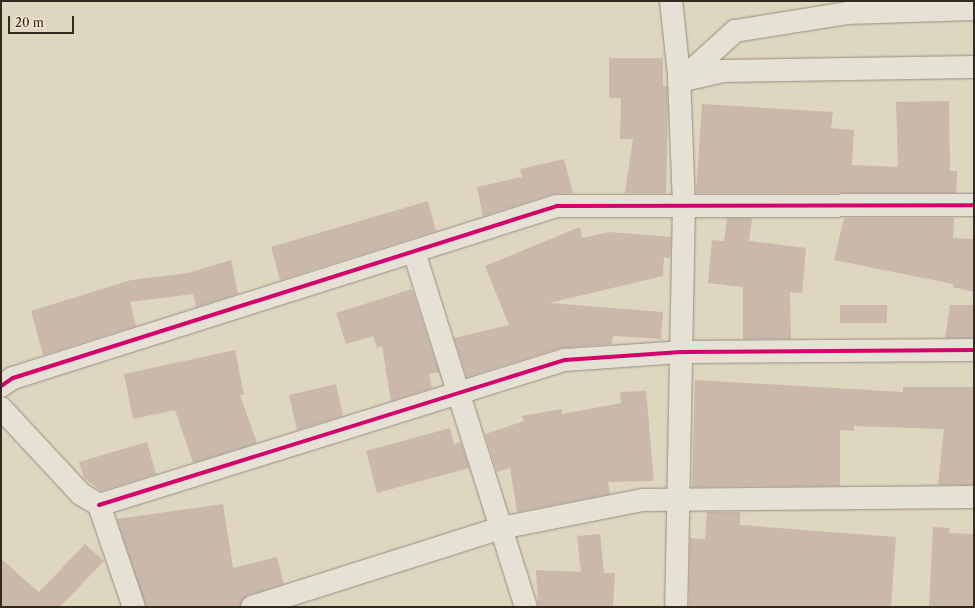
<!DOCTYPE html>
<html>
<head>
<meta charset="utf-8">
<style>
	body { margin:0 }
	#map { position:relative; width:975px; height:608px; overflow:hidden; background:#dfd6bf; font-family:"Libre Caslon Text",serif }
	div>[style] { position:absolute }
	.building>* { inset:0; background:#cab8ab }
	.roads { filter:drop-shadow(0 0 1px #958e81) drop-shadow(0 0 1px #958e81) }
	.minor>* { height:22px; margin:-11px; padding:0 11px; transform-origin:11px; border-radius:11px; background:#e6e1d5 }
	.cycleway>* { height:4px; margin:-2px; padding:0 2px; transform-origin:2px; border-radius:2px; background:#d6006c }
	span { translate:-50% -50%; white-space:nowrap; text-align:center; line-height:1.15; -webkit-text-stroke:3px #f3e8cd; paint-order:stroke }
	.frame { position:absolute; inset:0; border:2px solid #34291f; pointer-events:none }
	.scale { position:absolute; left:8px; top:16px; width:66px; height:18px; box-sizing:border-box; border:2px solid #34291f; border-top:0; padding-left:5px; font-size:12px; line-height:14px; white-space:nowrap; color:#34291f; -webkit-text-stroke:3px #f3e8cd; paint-order:stroke }
</style>
</head>
<body>
<div id="map">
	<div class="building">
		<div style="clip-path:polygon(609px 58px,663px 58px,663px 86px,667px 86px,668px 109px,666px 193px,625px 193px,633px 139px,620px 139px,621px 98px,609px 98px)"></div>
		<div style="clip-path:polygon(949px 101px,950px 171px,957px 171px,956px 193px,696px 193px,702px 104px,833px 112px,831px 128px,854px 130px,852px 165px,898px 167px,896px 102px)"></div>
		<div style="clip-path:polygon(564px 159px,573px 193px,553px 194px,483px 216px,477px 187px,522px 177px,520px 169px)"></div>
		<div style="clip-path:polygon(428px 201px,436px 231px,280px 280px,271px 247px)"></div>
		<div style="clip-path:polygon(727px 218px,752px 218px,749px 241px,806px 248px,802px 293px,790px 292px,791px 339px,743px 339px,743px 287px,708px 283px,712px 240px,724px 241px)"></div>
		<div style="clip-path:polygon(844px 218px,954px 218px,953px 238px,974px 239px,974px 292px,953px 287px,953px 284px,834px 260px)"></div>
		<div style="clip-path:polygon(580px 227px,582px 238px,609px 232px,671px 237px,670px 258px,664px 257px,663px 276px,549px 303px,663px 312px,661px 339px,613px 336px,612px 344px,561px 348px,467px 377px,454px 338px,509px 325px,485px 266px)"></div>
		<div style="clip-path:polygon(231px 260px,238px 294px,196px 307px,193px 294px,130px 302px,136px 326px,43px 355px,31px 311px,131px 280px,188px 273px)"></div>
		<div style="clip-path:polygon(412px 289px,439px 372px,429px 374px,432px 388px,391px 401px,382px 346px,377px 348px,373px 336px,346px 344px,336px 313px)"></div>
		<div style="clip-path:polygon(840px 305px,887px 305px,887px 323px,840px 323px)"></div>
		<div style="clip-path:polygon(950px 305px,974px 305px,974px 338px,945px 338px)"></div>
		<div style="clip-path:polygon(235px 350px,244px 395px,240px 395px,257px 443px,193px 463px,175px 410px,133px 419px,124px 374px)"></div>
		<div style="clip-path:polygon(695px 380px,903px 392px,903px 387px,974px 387px,974px 485px,938px 485px,944px 429px,854px 426px,854px 431px,840px 430px,840px 486px,692px 487px)"></div>
		<div style="clip-path:polygon(336px 384px,343px 416px,297px 430px,289px 395px)"></div>
		<div style="clip-path:polygon(646px 391px,654px 481px,608px 482px,610px 494px,517px 512px,510px 468px,497px 472px,485px 434px,524px 421px,522px 416px,562px 409px,562px 414px,621px 403px,620px 392px)"></div>
		<div style="clip-path:polygon(450px 428px,454px 444px,461px 442px,469px 468px,377px 493px,366px 451px)"></div>
		<div style="clip-path:polygon(147px 442px,156px 474px,101px 491px,84px 478px,79px 462px)"></div>
		<div style="clip-path:polygon(223px 504px,233px 568px,277px 557px,284px 584px,248px 595px,240px 607px,146px 607px,117px 519px)"></div>
		<div style="clip-path:polygon(707px 512px,740px 512px,740px 525px,896px 537px,891px 607px,689px 607px,690px 538px,705px 539px)"></div>
		<div style="clip-path:polygon(933px 527px,950px 528px,949px 533px,974px 534px,974px 607px,929px 607px)"></div>
		<div style="clip-path:polygon(600px 534px,604px 573px,615px 573px,613px 607px,538px 607px,536px 570px,581px 572px,577px 536px)"></div>
		<div style="clip-path:polygon(85px 544px,104px 561px,60px 607px,1px 607px,1px 559px,39px 592px)"></div>
	</div>
	<div class="roads">
		<div class="minor">
			<div style="left:671px;top:1px;width:74px;rotate:83.8deg"></div>
			<div style="left:679px;top:75px;width:128px;rotate:87.8deg"></div>
			<div style="left:684px;top:203px;width:404px;rotate:91.1deg"></div>
			<div style="left:680px;top:81px;width:44px;rotate:-13.1deg"></div>
			<div style="left:723px;top:71px;width:251px;rotate:-0.9deg"></div>
			<div style="left:679px;top:82px;width:76px;rotate:-42.3deg"></div>
			<div style="left:735px;top:31px;width:113px;rotate:-9.1deg"></div>
			<div style="left:847px;top:13px;width:127px;rotate:-1.8deg"></div>
			<div style="left:414px;top:252px;width:372px;rotate:72.5deg"></div>
			<div style="left:1px;top:386px;width:14px;rotate:-34deg"></div>
			<div style="left:13px;top:378px;width:571px;rotate:-17.55deg"></div>
			<div style="left:557px;top:206px;width:417px;rotate:-0.1deg"></div>
			<div style="left:1px;top:408px;width:117px;rotate:47.1deg"></div>
			<div style="left:81px;top:494px;width:21px;rotate:31deg"></div>
			<div style="left:99px;top:505px;width:108px;rotate:71.1deg"></div>
			<div style="left:99px;top:505px;width:488px;rotate:-17.3deg"></div>
			<div style="left:565px;top:360px;width:116px;rotate:-3.9deg"></div>
			<div style="left:681px;top:352px;width:293px;rotate:-0.4deg"></div>
			<div style="left:252px;top:607px;width:261px;rotate:-17.6deg"></div>
			<div style="left:501px;top:528px;width:144px;rotate:-11.2deg"></div>
			<div style="left:642px;top:500px;width:332px;rotate:-0.5deg"></div>
		</div>
	</div>
	<div class="cycleway">
		<div style="left:1px;top:386px;width:14px;rotate:-34deg"></div>
		<div style="left:13px;top:378px;width:571px;rotate:-17.55deg"></div>
		<div style="left:557px;top:206px;width:417px;rotate:-0.1deg"></div>
		<div style="left:99px;top:505px;width:488px;rotate:-17.3deg"></div>
		<div style="left:565px;top:360px;width:116px;rotate:-3.9deg"></div>
		<div style="left:681px;top:352px;width:293px;rotate:-0.4deg"></div>
	</div>
	<div class="frame"></div>
	<div class="scale">20 m</div>
</div>
</body>
</html>
